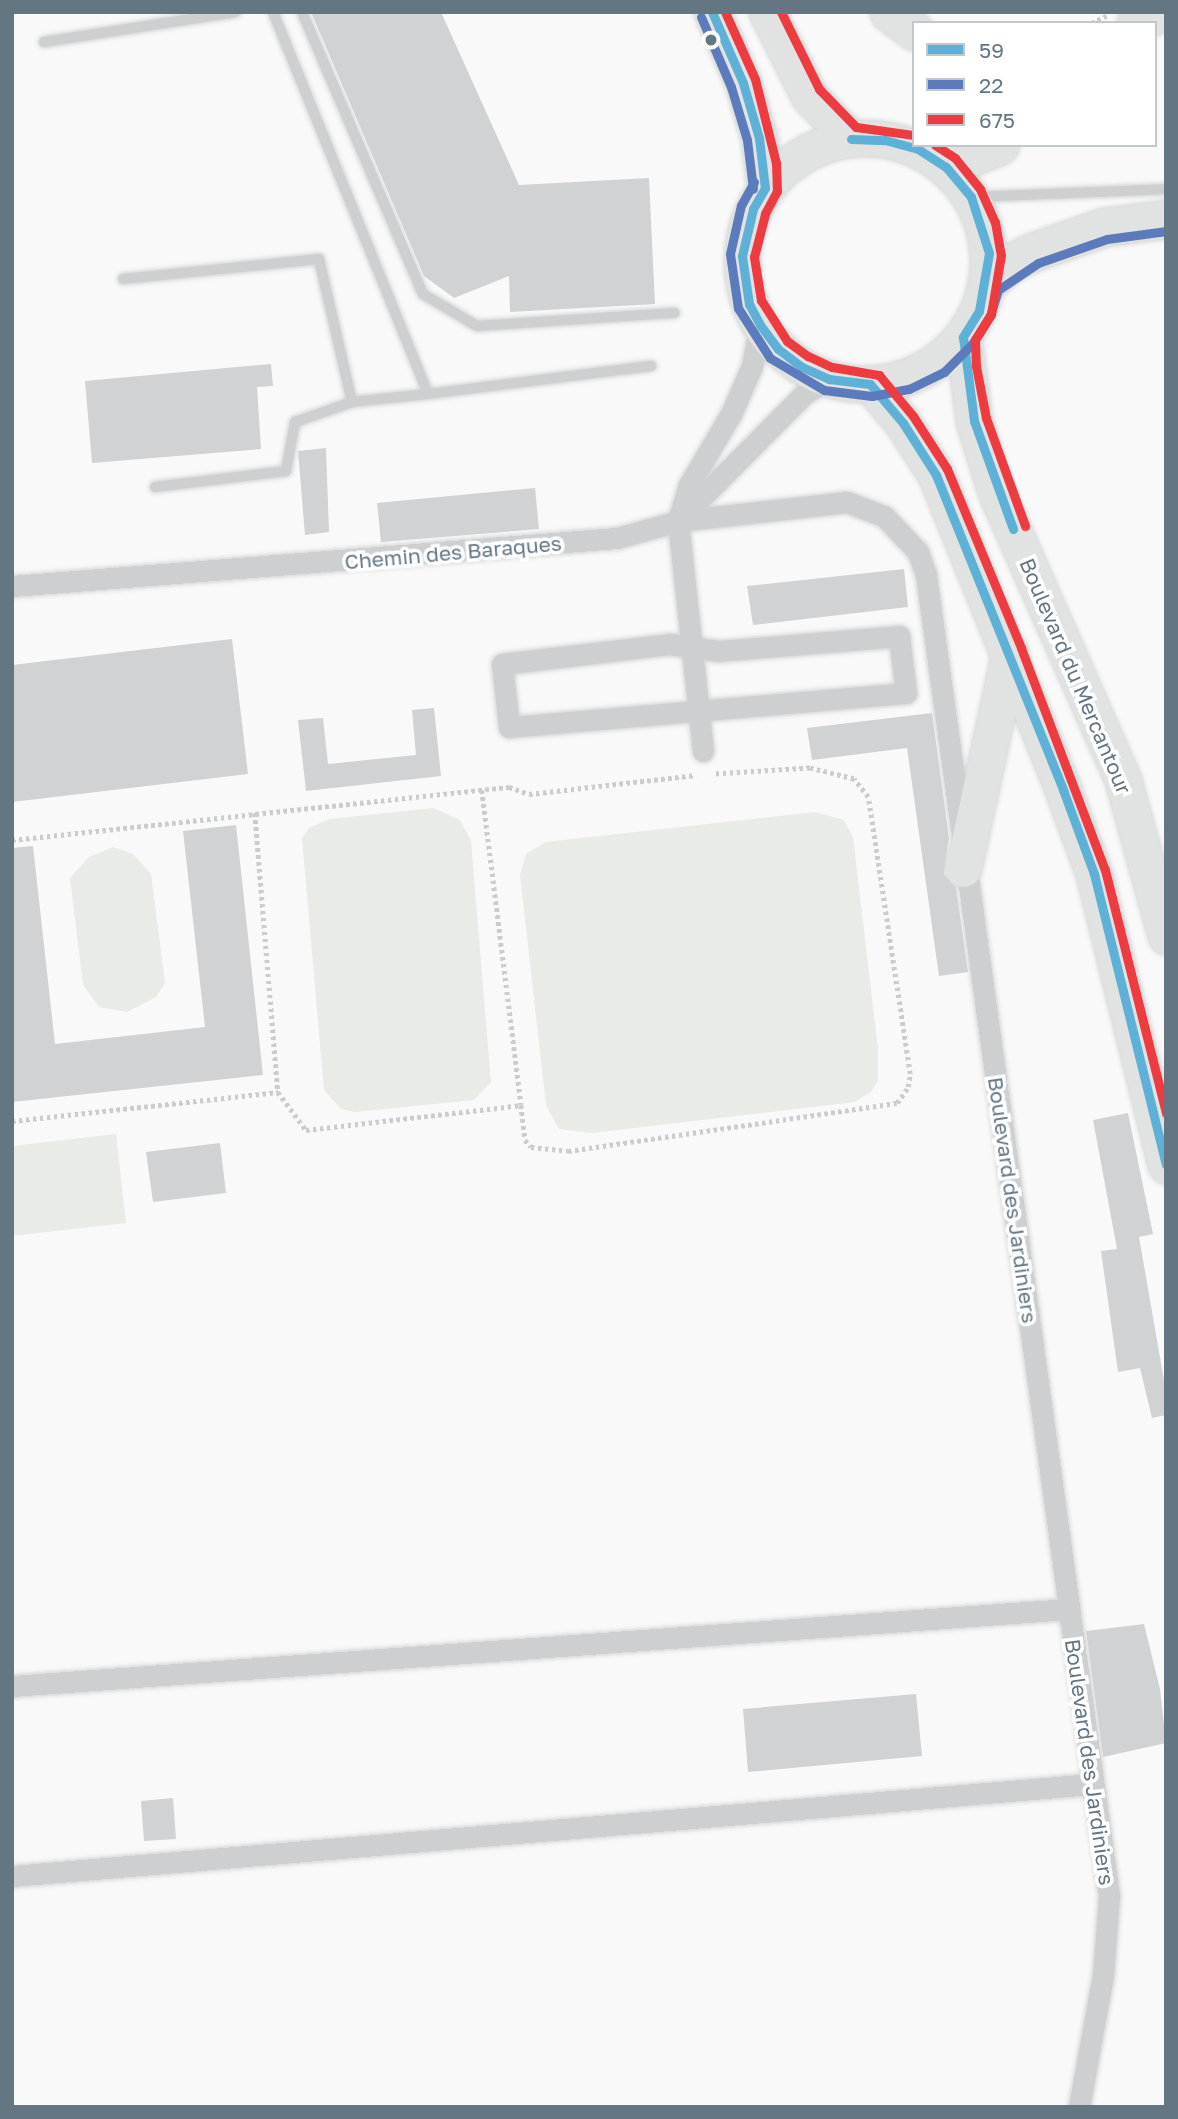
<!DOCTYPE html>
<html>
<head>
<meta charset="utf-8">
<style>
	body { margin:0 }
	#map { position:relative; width:1178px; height:2119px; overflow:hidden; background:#f9f9f9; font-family:"Golos Text",sans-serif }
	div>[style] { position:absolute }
	.green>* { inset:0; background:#e8ebe6 }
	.building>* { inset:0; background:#d0d2d3 }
	.path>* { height:4.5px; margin-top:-2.25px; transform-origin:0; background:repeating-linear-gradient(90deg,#cbcccd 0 3.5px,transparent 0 7px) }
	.roads { filter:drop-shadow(0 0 2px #d5d6d7) drop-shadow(0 0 2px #d5d6d7) }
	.service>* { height:10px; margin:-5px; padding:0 5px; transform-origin:5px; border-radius:5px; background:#cecfd0 }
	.minor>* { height:21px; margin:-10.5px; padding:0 10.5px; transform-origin:10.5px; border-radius:10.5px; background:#cecfd0 }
	.primary>* { height:35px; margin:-17.5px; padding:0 17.5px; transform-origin:17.5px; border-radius:17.5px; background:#e1e2e2 }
	.primary>.ring { margin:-17.5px; padding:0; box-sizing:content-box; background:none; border:35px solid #e1e2e2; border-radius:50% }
	.trunk>* { height:37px; margin:-18.5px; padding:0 18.5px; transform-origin:18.5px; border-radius:18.5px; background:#e1e2e2 }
	.bus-1>* { height:9px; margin:-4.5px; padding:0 4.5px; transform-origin:4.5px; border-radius:4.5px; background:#5eb1d6 }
	.bus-2>* { height:9px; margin:-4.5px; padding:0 4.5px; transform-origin:4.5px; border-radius:4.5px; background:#5b7bbc }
	.bus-3>* { height:9px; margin:-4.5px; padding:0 4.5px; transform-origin:4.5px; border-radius:4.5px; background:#ee3b3f }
	.dots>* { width:19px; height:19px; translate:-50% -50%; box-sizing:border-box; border:4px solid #fff; border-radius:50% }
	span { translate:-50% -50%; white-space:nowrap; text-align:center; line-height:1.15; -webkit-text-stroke:7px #fff; paint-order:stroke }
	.street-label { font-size:21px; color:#657683 }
	.frame { position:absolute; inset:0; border:14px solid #657683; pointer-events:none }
	.legend { position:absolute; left:912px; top:21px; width:245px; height:126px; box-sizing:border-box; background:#fff; border:2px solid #c1c8cd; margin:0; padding:9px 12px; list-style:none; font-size:21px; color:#657683 }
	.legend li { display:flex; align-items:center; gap:14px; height:35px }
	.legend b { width:35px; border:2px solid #c1c8cd }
</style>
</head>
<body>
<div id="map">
	<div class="green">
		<div style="clip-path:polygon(434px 808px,460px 820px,471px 841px,491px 1082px,474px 1100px,355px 1112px,341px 1109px,324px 1090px,302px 838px,309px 828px,329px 819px)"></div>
		<div style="clip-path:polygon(815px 812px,844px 820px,853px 837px,878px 1049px,878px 1081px,871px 1092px,855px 1102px,592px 1133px,559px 1129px,546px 1105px,520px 875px,526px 854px,546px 842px)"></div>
		<div style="clip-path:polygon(113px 847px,133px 854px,151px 874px,165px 983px,156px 997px,127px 1012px,99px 1007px,83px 985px,70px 878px,89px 857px)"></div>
		<div style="clip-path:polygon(116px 1134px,126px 1223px,12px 1236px,12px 1146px)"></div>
	</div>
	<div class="building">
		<div style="clip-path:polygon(311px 12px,441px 12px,519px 185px,649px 178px,655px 304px,510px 312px,509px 276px,454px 298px,424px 276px)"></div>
		<div style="clip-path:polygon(271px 364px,273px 386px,257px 387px,261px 449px,92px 463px,85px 381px)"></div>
		<div style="clip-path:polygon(326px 448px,329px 532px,305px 535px,298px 451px)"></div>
		<div style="clip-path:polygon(535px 488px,539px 529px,381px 542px,377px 503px)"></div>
		<div style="clip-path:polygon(904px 569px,908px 607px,753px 625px,747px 586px)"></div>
		<div style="clip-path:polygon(232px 639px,248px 774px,12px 802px,12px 665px)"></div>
		<div style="clip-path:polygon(434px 708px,441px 776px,306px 791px,298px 720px,323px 718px,328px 764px,416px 755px,412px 710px)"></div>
		<div style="clip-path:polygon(932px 713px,949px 838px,944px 874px,956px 887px,968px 972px,939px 976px,907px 748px,812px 760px,807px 728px)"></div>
		<div style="clip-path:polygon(236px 825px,263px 1075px,12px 1102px,12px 848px,33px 846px,55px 1044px,205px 1027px,183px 831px)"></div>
		<div style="clip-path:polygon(1128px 1113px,1153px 1234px,1139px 1237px,1166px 1392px,1166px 1415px,1152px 1418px,1140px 1368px,1118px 1372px,1101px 1251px,1117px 1249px,1093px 1120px)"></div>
		<div style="clip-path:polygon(220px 1143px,226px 1193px,153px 1202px,146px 1152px)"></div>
		<div style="clip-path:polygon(1144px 1624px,1160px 1689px,1166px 1743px,1103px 1757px,1086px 1631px)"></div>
		<div style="clip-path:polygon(916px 1694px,922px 1756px,748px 1772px,743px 1709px)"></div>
		<div style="clip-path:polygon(173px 1798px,176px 1839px,144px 1841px,141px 1801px)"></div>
	</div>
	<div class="path">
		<div style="left:1091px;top:23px;width:17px;rotate:-25deg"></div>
		<div style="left:482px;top:790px;width:317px;rotate:82.9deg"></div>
		<div style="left:255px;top:813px;width:280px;rotate:85.3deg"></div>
		<div style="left:278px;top:1092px;width:47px;rotate:53.6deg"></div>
		<div style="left:306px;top:1130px;width:216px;rotate:-6.6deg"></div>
		<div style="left:521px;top:1105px;width:35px;rotate:83deg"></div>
		<div style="left:525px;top:1140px;width:9px;rotate:49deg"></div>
		<div style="left:531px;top:1147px;width:37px;rotate:6deg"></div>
		<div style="left:568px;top:1151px;width:332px;rotate:-8.3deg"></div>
		<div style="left:897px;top:1103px;width:19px;rotate:-55deg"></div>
		<div style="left:908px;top:1087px;width:13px;rotate:-81deg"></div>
		<div style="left:910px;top:1074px;width:280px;rotate:-98.6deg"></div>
		<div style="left:868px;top:797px;width:23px;rotate:-128deg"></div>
		<div style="left:854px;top:779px;width:45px;rotate:-166deg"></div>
		<div style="left:810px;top:768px;width:95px;rotate:176.4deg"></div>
		<div style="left:12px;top:840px;width:500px;rotate:-6.1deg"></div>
		<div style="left:509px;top:787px;width:21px;rotate:19deg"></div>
		<div style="left:529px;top:794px;width:168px;rotate:-6.5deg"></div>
		<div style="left:12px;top:1121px;width:268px;rotate:-6.2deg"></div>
	</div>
	<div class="roads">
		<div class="service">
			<div style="left:273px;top:12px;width:412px;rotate:67.9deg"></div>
			<div style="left:428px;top:394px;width:225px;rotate:-7.2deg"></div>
			<div style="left:302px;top:12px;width:307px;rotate:66.8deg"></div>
			<div style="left:423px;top:294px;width:63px;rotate:30.7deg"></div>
			<div style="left:477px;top:326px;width:198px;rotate:-3.8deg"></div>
			<div style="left:44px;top:42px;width:194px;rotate:-8.9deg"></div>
			<div style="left:971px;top:197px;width:195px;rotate:-2.3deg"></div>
			<div style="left:123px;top:279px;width:197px;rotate:-5.8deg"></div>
			<div style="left:319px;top:259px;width:147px;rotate:77deg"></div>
			<div style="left:352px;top:402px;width:76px;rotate:-6deg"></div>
			<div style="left:155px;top:487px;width:132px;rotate:-7deg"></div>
			<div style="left:286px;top:471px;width:50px;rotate:-79.6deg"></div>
			<div style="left:295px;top:422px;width:60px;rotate:-19.3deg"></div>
		</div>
		<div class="minor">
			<div style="left:678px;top:521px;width:180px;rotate:-45.2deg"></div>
			<div style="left:805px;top:393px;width:28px;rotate:-30deg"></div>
			<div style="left:12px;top:586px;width:607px;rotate:-4.54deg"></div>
			<div style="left:617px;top:538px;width:63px;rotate:-15.6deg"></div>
			<div style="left:678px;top:521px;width:170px;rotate:-6.4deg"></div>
			<div style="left:847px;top:502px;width:40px;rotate:21deg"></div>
			<div style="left:884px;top:516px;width:50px;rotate:46.6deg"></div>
			<div style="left:918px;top:552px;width:24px;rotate:71deg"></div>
			<div style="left:926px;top:575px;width:1334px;rotate:82.11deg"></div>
			<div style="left:1109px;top:1896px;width:79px;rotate:94.3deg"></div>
			<div style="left:1103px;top:1975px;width:134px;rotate:100.3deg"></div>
			<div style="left:899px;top:636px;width:57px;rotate:83deg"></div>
			<div style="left:906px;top:693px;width:398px;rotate:175.1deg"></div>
			<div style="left:509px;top:727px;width:63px;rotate:-96.3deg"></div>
			<div style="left:502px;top:664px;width:168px;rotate:-6.8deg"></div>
			<div style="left:669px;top:644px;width:49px;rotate:8.1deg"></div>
			<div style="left:718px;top:651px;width:182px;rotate:-4.7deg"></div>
			<div style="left:703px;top:751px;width:231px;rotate:-96.2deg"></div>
			<div style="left:678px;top:521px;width:38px;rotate:-73deg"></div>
			<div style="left:689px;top:485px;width:82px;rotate:-59.4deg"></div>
			<div style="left:731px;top:414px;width:52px;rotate:-66.4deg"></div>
			<div style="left:752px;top:366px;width:42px;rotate:-79deg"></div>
			<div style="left:12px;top:1686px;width:1059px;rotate:-4.17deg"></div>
			<div style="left:12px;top:1876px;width:1084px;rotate:-4.87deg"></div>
		</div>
		<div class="primary">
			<div style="left:712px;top:12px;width:77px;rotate:66.4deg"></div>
			<div style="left:743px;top:83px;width:57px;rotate:73.8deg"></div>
			<div style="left:759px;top:138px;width:50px;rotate:83.2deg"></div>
			<div style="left:767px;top:12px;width:94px;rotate:63.4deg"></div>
			<div style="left:809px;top:96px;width:60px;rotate:45.7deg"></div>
			<div class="ring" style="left:742px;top:138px;width:211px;height:211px"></div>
			<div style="left:963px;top:337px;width:85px;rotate:82.5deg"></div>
			<div style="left:974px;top:421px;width:74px;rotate:72.8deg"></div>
			<div style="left:996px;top:492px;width:315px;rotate:66.2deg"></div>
			<div style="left:1123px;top:780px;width:162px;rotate:74.6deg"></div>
			<div style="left:870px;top:384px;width:51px;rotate:49.8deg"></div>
			<div style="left:903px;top:423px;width:62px;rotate:57.6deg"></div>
			<div style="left:936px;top:475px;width:340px;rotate:68deg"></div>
			<div style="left:1063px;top:790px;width:90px;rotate:69.7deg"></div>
			<div style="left:1094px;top:874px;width:300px;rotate:76.1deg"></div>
			<div style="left:963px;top:869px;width:222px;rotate:-77.8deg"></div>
		</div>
		<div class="trunk">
			<div style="left:889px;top:12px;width:31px;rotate:37deg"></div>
			<div style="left:1136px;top:23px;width:20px;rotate:-24deg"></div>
			<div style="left:946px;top:167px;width:58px;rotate:-22.2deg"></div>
			<div style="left:987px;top:283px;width:29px;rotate:-41deg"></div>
			<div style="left:1009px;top:264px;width:27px;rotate:-27deg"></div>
			<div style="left:1033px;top:252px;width:75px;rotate:-19.4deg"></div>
			<div style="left:1104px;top:227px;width:63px;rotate:-7.4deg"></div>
		</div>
	</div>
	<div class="bus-1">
		<div style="left:712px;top:12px;width:77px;rotate:66.4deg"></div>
		<div style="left:743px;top:83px;width:57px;rotate:73.8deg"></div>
		<div style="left:759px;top:138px;width:50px;rotate:83.2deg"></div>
		<div style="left:851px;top:139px;width:34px;rotate:2deg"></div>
		<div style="left:885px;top:140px;width:34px;rotate:15deg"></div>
		<div style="left:918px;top:149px;width:33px;rotate:33deg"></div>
		<div style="left:946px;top:167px;width:39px;rotate:50deg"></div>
		<div style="left:971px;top:197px;width:59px;rotate:72.2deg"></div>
		<div style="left:989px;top:253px;width:59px;rotate:99.8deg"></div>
		<div style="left:979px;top:311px;width:31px;rotate:122deg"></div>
		<div style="left:765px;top:188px;width:24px;rotate:120deg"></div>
		<div style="left:753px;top:209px;width:48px;rotate:103.2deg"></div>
		<div style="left:742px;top:256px;width:49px;rotate:81.7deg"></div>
		<div style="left:749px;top:304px;width:24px;rotate:62deg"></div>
		<div style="left:760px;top:325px;width:30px;rotate:53deg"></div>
		<div style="left:778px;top:349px;width:30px;rotate:37deg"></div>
		<div style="left:802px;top:367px;width:30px;rotate:24deg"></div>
		<div style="left:829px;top:379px;width:41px;rotate:7deg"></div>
		<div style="left:963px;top:337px;width:85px;rotate:82.5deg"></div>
		<div style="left:974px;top:421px;width:115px;rotate:70.1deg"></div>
		<div style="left:870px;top:384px;width:51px;rotate:49.8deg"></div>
		<div style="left:903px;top:423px;width:62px;rotate:57.6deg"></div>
		<div style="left:936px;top:475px;width:340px;rotate:68deg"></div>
		<div style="left:1063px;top:790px;width:90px;rotate:69.7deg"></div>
		<div style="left:1094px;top:874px;width:299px;rotate:76.1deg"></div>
	</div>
	<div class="bus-2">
		<div style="left:701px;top:17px;width:76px;rotate:66.8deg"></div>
		<div style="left:731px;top:87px;width:55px;rotate:73.2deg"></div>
		<div style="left:747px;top:140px;width:49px;rotate:83deg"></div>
		<div style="left:754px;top:182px;width:26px;rotate:119deg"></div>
		<div style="left:741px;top:205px;width:50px;rotate:102.7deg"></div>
		<div style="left:730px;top:254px;width:55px;rotate:81.6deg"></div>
		<div style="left:738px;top:308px;width:59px;rotate:57.4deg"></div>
		<div style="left:770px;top:358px;width:63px;rotate:30.7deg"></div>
		<div style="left:824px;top:390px;width:48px;rotate:7.1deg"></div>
		<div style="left:872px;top:396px;width:38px;rotate:-11deg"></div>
		<div style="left:909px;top:389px;width:39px;rotate:-26deg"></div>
		<div style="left:944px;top:372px;width:41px;rotate:-45deg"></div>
		<div style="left:973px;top:343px;width:32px;rotate:-58deg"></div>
		<div style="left:990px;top:316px;width:31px;rotate:-73deg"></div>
		<div style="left:995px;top:292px;width:52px;rotate:-34deg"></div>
		<div style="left:1038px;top:263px;width:73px;rotate:-19.2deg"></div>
		<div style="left:1107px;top:239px;width:60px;rotate:-7.7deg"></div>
	</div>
	<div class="bus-3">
		<div style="left:725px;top:12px;width:73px;rotate:65.9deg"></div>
		<div style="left:755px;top:79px;width:87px;rotate:76deg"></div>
		<div style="left:776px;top:163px;width:28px;rotate:88deg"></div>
		<div style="left:777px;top:191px;width:26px;rotate:118deg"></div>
		<div style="left:765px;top:214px;width:44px;rotate:104.3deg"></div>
		<div style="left:754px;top:257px;width:44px;rotate:80.8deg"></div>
		<div style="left:761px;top:300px;width:49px;rotate:57.6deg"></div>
		<div style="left:787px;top:341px;width:26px;rotate:36deg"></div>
		<div style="left:808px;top:356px;width:26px;rotate:25deg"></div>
		<div style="left:832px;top:367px;width:48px;rotate:9.7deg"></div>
		<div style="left:879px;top:375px;width:53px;rotate:50.3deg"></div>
		<div style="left:913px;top:416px;width:63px;rotate:57.3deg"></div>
		<div style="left:947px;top:469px;width:194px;rotate:67.5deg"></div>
		<div style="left:1021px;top:648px;width:237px;rotate:69.3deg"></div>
		<div style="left:1105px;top:870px;width:251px;rotate:75.9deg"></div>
		<div style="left:781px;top:12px;width:86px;rotate:63.7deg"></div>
		<div style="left:819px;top:89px;width:53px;rotate:45.8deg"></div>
		<div style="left:856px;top:127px;width:59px;rotate:7.9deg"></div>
		<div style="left:935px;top:145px;width:24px;rotate:33deg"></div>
		<div style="left:955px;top:158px;width:40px;rotate:51deg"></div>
		<div style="left:980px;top:189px;width:36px;rotate:66deg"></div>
		<div style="left:995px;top:222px;width:34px;rotate:80deg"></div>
		<div style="left:1001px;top:255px;width:60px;rotate:99.6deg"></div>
		<div style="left:991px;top:314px;width:31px;rotate:122deg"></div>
		<div style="left:975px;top:340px;width:26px;rotate:88deg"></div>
		<div style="left:976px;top:366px;width:53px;rotate:79.1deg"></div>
		<div style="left:986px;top:418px;width:115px;rotate:70.1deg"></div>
	</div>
	<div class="dots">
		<div style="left:711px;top:40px;background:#657683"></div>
	</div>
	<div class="street-label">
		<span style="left:453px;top:552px;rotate:-5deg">Chemin des Baraques</span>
		<span style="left:1076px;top:676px;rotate:67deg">Boulevard du Mercantour</span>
		<span style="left:1013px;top:1200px;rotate:82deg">Boulevard des Jardiniers</span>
		<span style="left:1090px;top:1762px;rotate:82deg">Boulevard des Jardiniers</span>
	</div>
	<div class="frame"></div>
	<ul class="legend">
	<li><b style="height:9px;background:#5eb1d6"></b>59</li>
	<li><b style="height:9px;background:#5b7bbc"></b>22</li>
	<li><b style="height:9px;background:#ee3b3f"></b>675</li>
	</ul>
</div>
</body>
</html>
